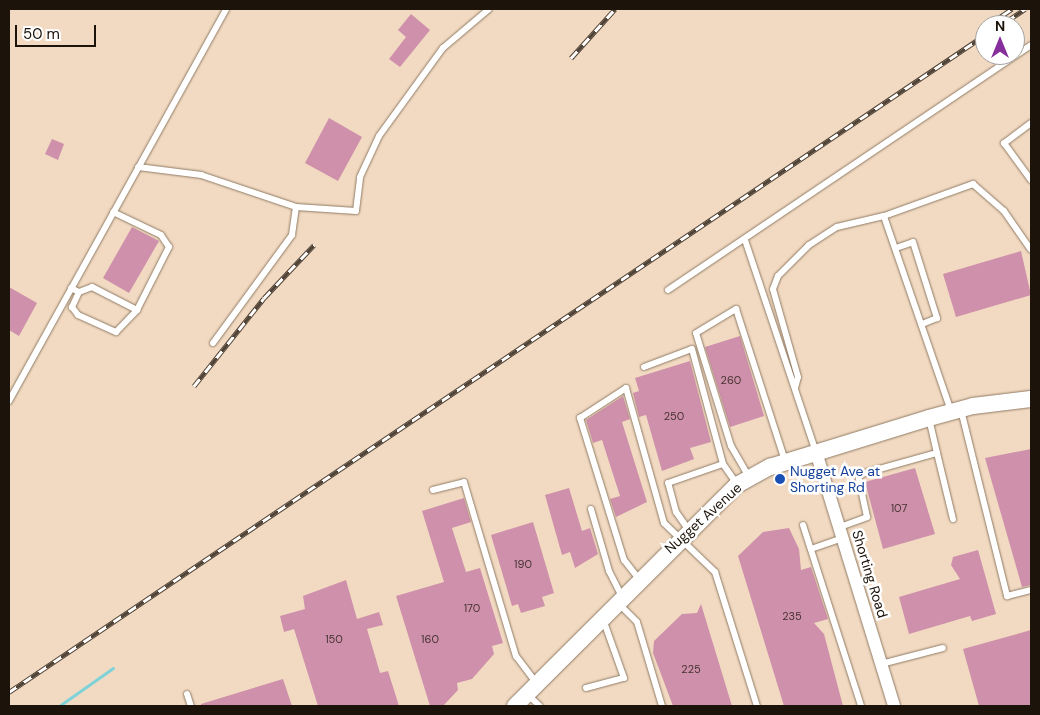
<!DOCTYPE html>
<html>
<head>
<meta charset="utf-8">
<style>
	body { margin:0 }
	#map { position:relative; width:1040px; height:715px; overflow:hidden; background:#f2dac2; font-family:"DM Sans",sans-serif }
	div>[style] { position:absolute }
	.stream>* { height:3px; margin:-1.5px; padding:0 1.5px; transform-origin:1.5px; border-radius:1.5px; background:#7fd3d8 }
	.building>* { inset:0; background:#ce90aa }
	.roads { filter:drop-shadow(0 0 1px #907b64) drop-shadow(0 0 1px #907b64) }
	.service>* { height:6px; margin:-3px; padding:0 3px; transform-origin:3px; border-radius:3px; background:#fff }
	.minor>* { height:12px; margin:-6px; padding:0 6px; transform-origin:6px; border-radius:6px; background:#fff }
	.tertiary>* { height:16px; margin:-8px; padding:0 8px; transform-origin:8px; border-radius:8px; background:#fff }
	.rail>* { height:5px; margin-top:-2.5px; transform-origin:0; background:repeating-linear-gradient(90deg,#fff 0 9px,#4f4337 0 18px); box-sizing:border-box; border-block:1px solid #4f4337 }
	.dots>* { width:14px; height:14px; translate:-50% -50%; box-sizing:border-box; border:2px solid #fff; border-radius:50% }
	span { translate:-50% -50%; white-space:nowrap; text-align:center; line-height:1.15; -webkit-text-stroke:5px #fff; paint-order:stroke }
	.number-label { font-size:11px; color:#483333 }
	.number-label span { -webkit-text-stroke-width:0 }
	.transit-label { font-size:14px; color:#164399 }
	.left { translate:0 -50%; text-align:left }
	.street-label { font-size:14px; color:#1c140b }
	.frame { position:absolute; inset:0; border:10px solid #1c140b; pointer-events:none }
	.north { position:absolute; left:975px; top:15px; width:50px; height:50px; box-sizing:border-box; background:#fff; border:1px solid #a4a19d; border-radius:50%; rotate:0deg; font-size:14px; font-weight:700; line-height:20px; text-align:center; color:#1c140b }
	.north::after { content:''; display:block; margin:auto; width:18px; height:22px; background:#862e9b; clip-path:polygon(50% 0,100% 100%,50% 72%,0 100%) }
	.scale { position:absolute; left:15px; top:25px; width:81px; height:22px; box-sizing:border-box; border:2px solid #1c140b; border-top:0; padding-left:6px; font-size:15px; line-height:18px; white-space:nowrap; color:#1c140b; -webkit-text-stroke:4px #fff; paint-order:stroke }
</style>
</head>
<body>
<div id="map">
	<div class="stream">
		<div style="left:59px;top:706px;width:66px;rotate:-35.1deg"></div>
	</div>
	<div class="building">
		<div style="clip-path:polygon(411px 14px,430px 30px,400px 67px,389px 59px,406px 37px,398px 30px)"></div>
		<div style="clip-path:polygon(329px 118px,362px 137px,338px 181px,305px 163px)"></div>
		<div style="clip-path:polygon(52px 139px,64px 144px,58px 160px,45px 154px)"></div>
		<div style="clip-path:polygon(132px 227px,159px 241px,129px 293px,103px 278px)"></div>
		<div style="clip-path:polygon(1021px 251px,1031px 295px,956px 317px,943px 274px)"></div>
		<div style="clip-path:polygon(9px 287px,37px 303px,19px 336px,9px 330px)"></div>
		<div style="clip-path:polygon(740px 336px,764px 416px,730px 427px,705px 347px)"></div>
		<div style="clip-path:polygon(690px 361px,711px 442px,690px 448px,694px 459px,662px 471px,646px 415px,639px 417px,633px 393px,639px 391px,635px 378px)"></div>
		<div style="clip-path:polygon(623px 396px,630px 419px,622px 422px,647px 502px,616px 517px,610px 499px,620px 496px,602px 440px,593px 443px,586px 420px)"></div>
		<div style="clip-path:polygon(1031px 449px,1031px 585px,1022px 587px,985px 458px)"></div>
		<div style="clip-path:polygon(915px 468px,935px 534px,883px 549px,865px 482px)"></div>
		<div style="clip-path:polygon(569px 488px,582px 531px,590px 528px,598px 554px,575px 568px,570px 552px,562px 555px,545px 495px)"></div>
		<div style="clip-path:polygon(464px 498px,471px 522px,452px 528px,466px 572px,480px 568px,503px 643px,492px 646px,494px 654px,472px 679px,457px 683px,458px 690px,443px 706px,430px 706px,396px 596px,444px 582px,422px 511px)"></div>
		<div style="clip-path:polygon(533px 522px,554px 593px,542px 597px,545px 606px,521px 613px,518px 604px,512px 606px,491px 535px)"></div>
		<div style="clip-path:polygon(789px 528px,799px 549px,801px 570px,811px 567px,828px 619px,814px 623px,824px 634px,843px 706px,784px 706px,738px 556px,763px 532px)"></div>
		<div style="clip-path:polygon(978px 550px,996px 614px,972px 621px,970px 616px,909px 634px,899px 597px,960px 579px,951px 565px,953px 557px)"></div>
		<div style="clip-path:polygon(346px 580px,357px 619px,379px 612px,383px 625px,367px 629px,380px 673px,388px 671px,399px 706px,318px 706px,294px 629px,284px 632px,280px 616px,305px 609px,303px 596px)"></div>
		<div style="clip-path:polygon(701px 604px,732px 706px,673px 706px,653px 653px,654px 641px,682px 614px,697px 613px)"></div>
		<div style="clip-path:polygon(1031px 630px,1031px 706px,979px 706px,963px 649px)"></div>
		<div style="clip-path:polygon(283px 679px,292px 706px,201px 706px,201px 704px)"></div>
	</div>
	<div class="roads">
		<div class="service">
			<div style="left:1031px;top:123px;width:34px;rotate:143deg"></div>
			<div style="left:1004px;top:143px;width:46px;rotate:53.9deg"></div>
			<div style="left:138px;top:167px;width:64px;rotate:7.2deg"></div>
			<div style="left:201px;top:175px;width:100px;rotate:18.6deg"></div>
			<div style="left:296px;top:207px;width:60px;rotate:3.8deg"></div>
			<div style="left:356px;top:211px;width:34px;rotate:-83deg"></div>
			<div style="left:360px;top:177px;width:45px;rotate:-65.1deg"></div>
			<div style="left:379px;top:136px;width:109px;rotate:-54deg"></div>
			<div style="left:443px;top:48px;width:60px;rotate:-40.3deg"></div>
			<div style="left:745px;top:240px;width:224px;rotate:71.5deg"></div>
			<div style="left:896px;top:248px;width:18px;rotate:-19deg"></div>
			<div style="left:913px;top:242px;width:80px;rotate:72.5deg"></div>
			<div style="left:937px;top:318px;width:16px;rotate:158deg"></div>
			<div style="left:71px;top:288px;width:9px;rotate:27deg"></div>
			<div style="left:79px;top:292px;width:14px;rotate:-21deg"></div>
			<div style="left:92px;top:287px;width:51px;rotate:27.1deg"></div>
			<div style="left:137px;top:310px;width:71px;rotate:-63.1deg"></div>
			<div style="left:169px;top:247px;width:14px;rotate:-124deg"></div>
			<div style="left:161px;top:235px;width:53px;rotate:-154.4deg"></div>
			<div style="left:668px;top:290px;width:438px;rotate:-34deg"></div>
			<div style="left:79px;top:292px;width:17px;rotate:115deg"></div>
			<div style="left:72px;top:307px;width:10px;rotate:53deg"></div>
			<div style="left:78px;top:315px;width:42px;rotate:24.1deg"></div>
			<div style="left:116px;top:332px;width:30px;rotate:-46deg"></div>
			<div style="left:213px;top:343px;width:134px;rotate:-53.8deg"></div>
			<div style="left:292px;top:235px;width:28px;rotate:-82deg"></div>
			<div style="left:644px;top:367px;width:51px;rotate:-20.6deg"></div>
			<div style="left:692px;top:349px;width:119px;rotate:74.9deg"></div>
			<div style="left:795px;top:388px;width:11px;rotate:-75deg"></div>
			<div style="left:798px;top:377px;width:91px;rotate:-105.9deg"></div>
			<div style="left:773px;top:289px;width:14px;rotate:-69deg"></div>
			<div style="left:778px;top:276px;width:44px;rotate:-45deg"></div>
			<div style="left:809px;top:245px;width:33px;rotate:-33deg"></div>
			<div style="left:837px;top:227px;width:48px;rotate:-13.2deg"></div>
			<div style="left:9px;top:401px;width:448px;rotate:-61deg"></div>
			<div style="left:961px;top:410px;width:192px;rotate:76.1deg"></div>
			<div style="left:1007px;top:596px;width:25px;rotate:-14deg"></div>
			<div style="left:951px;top:411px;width:206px;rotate:-109deg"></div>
			<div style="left:884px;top:216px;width:95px;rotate:-19.8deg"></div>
			<div style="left:973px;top:184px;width:41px;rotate:41.1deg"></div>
			<div style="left:1004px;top:211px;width:47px;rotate:55.3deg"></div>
			<div style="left:937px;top:453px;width:68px;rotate:76.4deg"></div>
			<div style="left:749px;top:477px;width:36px;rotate:-120deg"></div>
			<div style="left:731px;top:446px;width:118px;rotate:-107.2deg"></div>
			<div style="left:696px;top:333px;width:47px;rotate:-31deg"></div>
			<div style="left:736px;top:309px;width:160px;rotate:72.1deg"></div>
			<div style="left:433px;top:490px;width:32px;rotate:-14deg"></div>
			<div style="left:464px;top:482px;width:182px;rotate:73.4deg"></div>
			<div style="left:516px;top:656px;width:34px;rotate:53deg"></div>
			<div style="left:591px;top:509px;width:65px;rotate:73.8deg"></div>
			<div style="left:609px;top:571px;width:29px;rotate:63deg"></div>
			<div style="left:803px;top:525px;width:190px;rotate:72.2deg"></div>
			<div style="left:840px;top:527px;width:29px;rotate:-20deg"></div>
			<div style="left:867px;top:517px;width:43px;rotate:-102.1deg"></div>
			<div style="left:858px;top:475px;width:82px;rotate:-15.6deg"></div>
			<div style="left:937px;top:453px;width:35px;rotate:-103deg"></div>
			<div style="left:688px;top:529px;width:21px;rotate:-125deg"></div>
			<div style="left:676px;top:512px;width:30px;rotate:-105deg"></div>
			<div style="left:668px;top:483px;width:58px;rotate:-19.1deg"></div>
			<div style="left:723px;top:464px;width:24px;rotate:55deg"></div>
			<div style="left:811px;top:549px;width:34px;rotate:-19deg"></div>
			<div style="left:639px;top:579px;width:24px;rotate:-128deg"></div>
			<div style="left:624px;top:560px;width:149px;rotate:-107.2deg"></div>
			<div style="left:580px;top:418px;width:55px;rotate:-33.1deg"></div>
			<div style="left:626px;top:388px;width:140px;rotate:74.3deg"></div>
			<div style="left:664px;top:523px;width:71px;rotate:43.9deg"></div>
			<div style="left:715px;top:572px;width:140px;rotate:72.6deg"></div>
			<div style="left:619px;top:604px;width:25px;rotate:45deg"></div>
			<div style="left:637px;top:622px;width:88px;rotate:73.4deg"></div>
			<div style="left:881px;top:664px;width:64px;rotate:-14.5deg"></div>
			<div style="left:586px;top:688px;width:39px;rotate:-15deg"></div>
			<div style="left:624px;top:678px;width:63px;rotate:-109.6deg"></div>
			<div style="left:187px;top:694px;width:13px;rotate:72deg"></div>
			<div style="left:528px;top:695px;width:16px;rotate:43deg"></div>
		</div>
		<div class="minor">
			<div style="left:816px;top:452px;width:266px;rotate:72.9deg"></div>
		</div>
		<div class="tertiary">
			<div style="left:515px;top:706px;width:313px;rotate:-44.9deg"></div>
			<div style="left:737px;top:485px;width:38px;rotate:-29deg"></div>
			<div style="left:770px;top:467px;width:166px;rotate:-17.1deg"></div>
			<div style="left:929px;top:418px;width:46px;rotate:-15.3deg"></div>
			<div style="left:973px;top:406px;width:58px;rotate:-6.9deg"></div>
		</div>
	</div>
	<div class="rail">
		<div style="left:1007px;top:21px;width:22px;rotate:-34deg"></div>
		<div style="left:988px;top:25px;width:29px;rotate:-34deg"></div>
		<div style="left:571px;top:58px;width:66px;rotate:-48.1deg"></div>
		<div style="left:194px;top:386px;width:112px;rotate:-51.5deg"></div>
		<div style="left:264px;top:298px;width:73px;rotate:-46.7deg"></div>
		<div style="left:9px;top:692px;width:1177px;rotate:-33.95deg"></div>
	</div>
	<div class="dots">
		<div style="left:780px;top:479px;background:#1a4fb4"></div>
	</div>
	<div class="number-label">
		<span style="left:731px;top:380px">260</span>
		<span style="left:674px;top:416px">250</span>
		<span style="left:899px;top:508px">107</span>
		<span style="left:523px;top:564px">190</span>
		<span style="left:472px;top:608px">170</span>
		<span style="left:792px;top:616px">235</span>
		<span style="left:334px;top:639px">150</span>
		<span style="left:430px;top:639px">160</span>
		<span style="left:691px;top:669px">225</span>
	</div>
	<div class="transit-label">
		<span class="left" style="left:790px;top:479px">Nugget Ave at<br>Shorting Rd</span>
	</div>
	<div class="street-label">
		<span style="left:703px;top:518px;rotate:-42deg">Nugget Avenue</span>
		<span style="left:870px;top:574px;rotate:73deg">Shorting Road</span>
	</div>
	<div class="frame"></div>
	<div class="north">N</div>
	<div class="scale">50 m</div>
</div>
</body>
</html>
